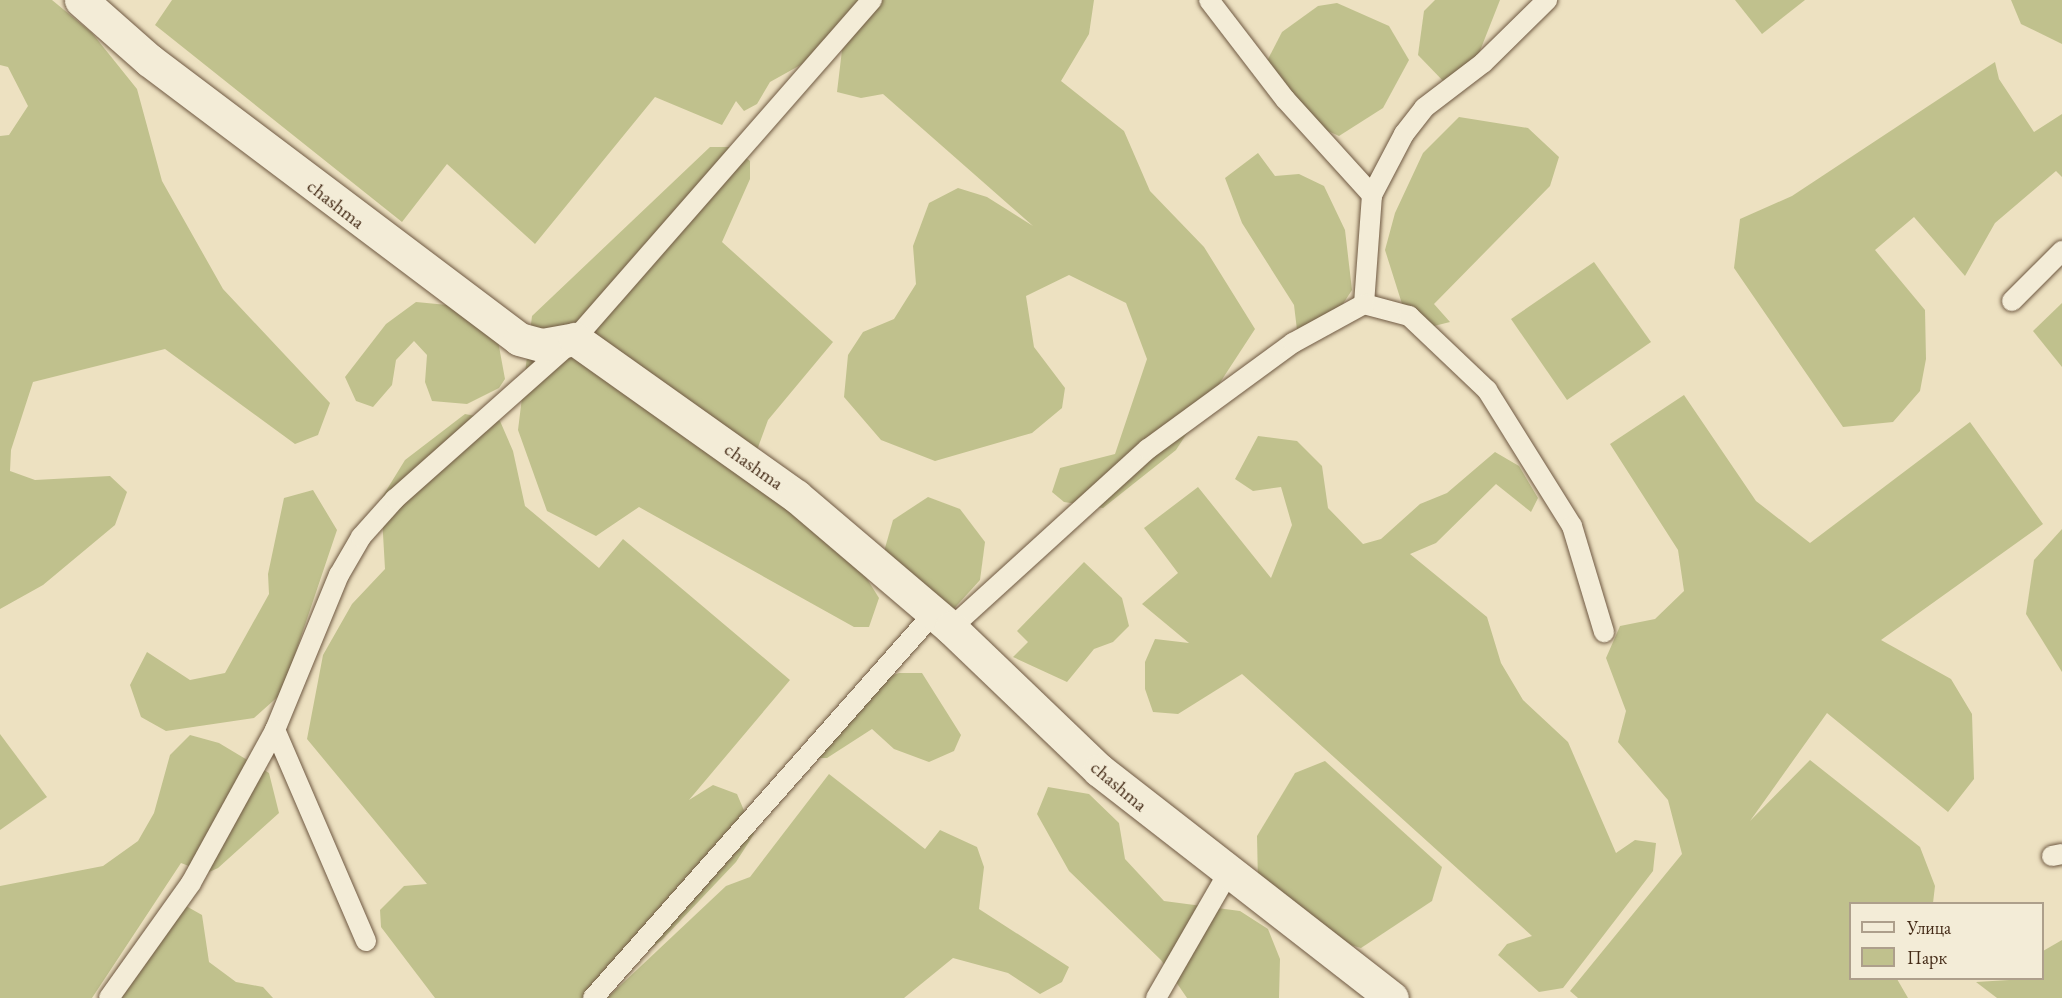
<!DOCTYPE html>
<html>
<head>
<meta charset="utf-8">
<style>
	body { margin:0 }
	#map { position:relative; width:2062px; height:998px; overflow:hidden; background:#ede1c1; font-family:"EB Garamond",serif }
	div>[style] { position:absolute }
	.green>* { inset:0; background:#c0c18d }
	.roads { filter:drop-shadow(0 0 2px #6f5942) drop-shadow(0 0 2px #6f5942) }
	.service>* { height:20px; margin:-10px; padding:0 10px; transform-origin:10px; border-radius:10px; background:#f3ecd7 }
	.tertiary>* { height:33px; margin:-16.5px; padding:0 16.5px; transform-origin:16.5px; border-radius:16.5px; background:#f3ecd7 }
	span { translate:-50% -50%; white-space:nowrap; text-align:center; line-height:1.15; -webkit-text-stroke:6px #f3ecd7; paint-order:stroke }
	.street-label { font-size:20px; color:#452c18 }
	.legend { position:absolute; left:1849px; top:902px; width:195px; height:78px; box-sizing:border-box; background:#f3ecd7; border:2px solid #ad9f8b; margin:0; padding:8px 10px; list-style:none; font-size:18px; color:#452c18 }
	.legend li { display:flex; align-items:center; gap:12px; height:30px }
	.legend b { width:30px; border:2px solid #ad9f8b }
</style>
</head>
<body>
<div id="map">
	<div class="green">
		<div style="clip-path:polygon(0 0,52px 0,92px 33px,137px 89px,162px 181px,223px 289px,330px 403px,318px 435px,295px 444px,165px 349px,33px 382px,11px 450px,10px 471px,35px 480px,110px 476px,127px 492px,115px 525px,43px 585px,0 609px,0 136px,9px 135px,28px 106px,8px 67px,0 65px)"></div>
		<div style="clip-path:polygon(172px 0,859px 0,860px 8px,831px 48px,770px 82px,757px 104px,744px 111px,736px 101px,722px 125px,655px 97px,535px 244px,447px 164px,402px 222px,155px 25px)"></div>
		<div style="clip-path:polygon(879px 0,1094px 0,1089px 34px,1061px 81px,1124px 131px,1150px 191px,1204px 247px,1255px 329px,1176px 450px,1103px 508px,1064px 502px,1052px 492px,1060px 468px,1115px 454px,1147px 359px,1126px 303px,1069px 275px,1026px 296px,1034px 347px,1065px 388px,1062px 408px,1032px 433px,935px 461px,881px 440px,844px 397px,848px 355px,863px 332px,894px 319px,916px 284px,913px 246px,929px 203px,958px 188px,987px 197px,1033px 226px,883px 94px,861px 98px,837px 92px,842px 50px)"></div>
		<div style="clip-path:polygon(1435px 0,1500px 0,1474px 66px,1447px 85px,1418px 55px,1424px 11px)"></div>
		<div style="clip-path:polygon(1735px 0,1805px 0,1762px 34px)"></div>
		<div style="clip-path:polygon(2011px 0,2062px 0,2062px 44px,2021px 24px)"></div>
		<div style="clip-path:polygon(1337px 3px,1389px 26px,1409px 60px,1383px 108px,1339px 136px,1315px 125px,1267px 61px,1282px 32px,1318px 6px)"></div>
		<div style="clip-path:polygon(1995px 62px,1999px 79px,2034px 132px,2062px 114px,2062px 177px,2056px 171px,1995px 223px,1965px 276px,1914px 217px,1875px 250px,1925px 310px,1926px 359px,1920px 391px,1893px 422px,1843px 427px,1734px 268px,1740px 219px,1792px 196px)"></div>
		<div style="clip-path:polygon(1459px 117px,1528px 128px,1559px 157px,1550px 186px,1434px 304px,1450px 322px,1430px 327px,1403px 307px,1385px 250px,1395px 213px,1423px 153px)"></div>
		<div style="clip-path:polygon(710px 147px,733px 147px,750px 161px,750px 179px,722px 242px,833px 342px,768px 420px,753px 461px,859px 566px,879px 598px,869px 627px,854px 627px,639px 507px,596px 536px,547px 511px,518px 430px,532px 316px)"></div>
		<div style="clip-path:polygon(1258px 153px,1275px 176px,1299px 174px,1324px 186px,1345px 230px,1352px 290px,1337px 313px,1297px 330px,1294px 305px,1242px 223px,1225px 178px)"></div>
		<div style="clip-path:polygon(1594px 262px,1651px 342px,1567px 400px,1511px 319px)"></div>
		<div style="clip-path:polygon(416px 302px,458px 306px,498px 341px,505px 379px,499px 388px,467px 404px,432px 401px,425px 382px,427px 355px,414px 341px,396px 360px,392px 385px,373px 407px,356px 401px,345px 377px,386px 324px)"></div>
		<div style="clip-path:polygon(2062px 303px,2062px 367px,2033px 331px)"></div>
		<div style="clip-path:polygon(1684px 395px,1756px 501px,1810px 543px,1970px 422px,2043px 524px,1881px 640px,1951px 679px,1972px 714px,1974px 779px,1948px 812px,1827px 713px,1750px 821px,1810px 760px,1920px 847px,1935px 886px,1933px 903px,1850px 904px,1850px 978px,1897px 979px,1908px 998px,1578px 998px,1570px 991px,1682px 854px,1668px 800px,1618px 742px,1626px 711px,1606px 658px,1620px 626px,1655px 619px,1684px 591px,1678px 550px,1610px 444px)"></div>
		<div style="clip-path:polygon(465px 414px,500px 421px,513px 451px,525px 506px,599px 568px,623px 539px,790px 680px,689px 800px,713px 785px,737px 794px,754px 834px,736px 862px,662px 940px,588px 998px,435px 998px,381px 927px,380px 910px,404px 886px,427px 884px,307px 739px,323px 655px,352px 604px,385px 569px,381px 499px,405px 460px)"></div>
		<div style="clip-path:polygon(1258px 436px,1297px 441px,1322px 466px,1328px 508px,1363px 544px,1381px 539px,1420px 504px,1447px 493px,1495px 452px,1519px 466px,1538px 498px,1531px 512px,1496px 484px,1436px 543px,1410px 554px,1487px 617px,1501px 663px,1523px 700px,1568px 742px,1616px 853px,1635px 840px,1656px 843px,1653px 871px,1563px 988px,1539px 992px,1498px 955px,1507px 944px,1532px 936px,1242px 674px,1178px 714px,1153px 712px,1145px 689px,1145px 662px,1155px 639px,1189px 643px,1142px 604px,1178px 573px,1144px 528px,1198px 487px,1271px 578px,1292px 525px,1281px 487px,1253px 491px,1235px 479px)"></div>
		<div style="clip-path:polygon(313px 490px,337px 530px,282px 693px,254px 718px,166px 731px,141px 717px,130px 685px,147px 652px,190px 680px,225px 673px,269px 594px,268px 574px,284px 498px)"></div>
		<div style="clip-path:polygon(928px 497px,960px 509px,985px 542px,980px 580px,950px 613px,885px 587px,885px 548px,893px 520px)"></div>
		<div style="clip-path:polygon(2062px 529px,2062px 672px,2026px 614px,2034px 560px)"></div>
		<div style="clip-path:polygon(1084px 562px,1122px 598px,1129px 626px,1113px 642px,1094px 649px,1067px 682px,1013px 657px,1028px 642px,1017px 631px)"></div>
		<div style="clip-path:polygon(899px 673px,922px 673px,961px 735px,954px 751px,929px 762px,894px 749px,872px 729px,827px 758px,818px 758px,813px 742px,824px 721px,858px 688px)"></div>
		<div style="clip-path:polygon(0 734px,47px 797px,0 830px)"></div>
		<div style="clip-path:polygon(190px 735px,219px 743px,269px 773px,279px 813px,218px 868px,207px 873px,181px 863px,92px 998px,0 998px,0 886px,103px 866px,138px 841px,154px 813px,170px 755px)"></div>
		<div style="clip-path:polygon(1325px 761px,1442px 867px,1432px 901px,1361px 948px,1317px 935px,1258px 882px,1257px 836px,1295px 773px)"></div>
		<div style="clip-path:polygon(829px 774px,925px 849px,940px 830px,977px 847px,984px 867px,979px 909px,1069px 967px,1062px 982px,1040px 994px,1008px 973px,953px 958px,904px 998px,607px 998px,726px 886px,750px 877px)"></div>
		<div style="clip-path:polygon(1048px 787px,1089px 794px,1119px 823px,1125px 859px,1164px 901px,1240px 911px,1268px 929px,1280px 959px,1279px 998px,1187px 998px,1161px 960px,1069px 871px,1037px 814px)"></div>
		<div style="clip-path:polygon(186px 906px,202px 915px,209px 962px,236px 982px,263px 987px,273px 998px,116px 998px)"></div>
		<div style="clip-path:polygon(2062px 940px,2062px 998px,1997px 998px,1976px 982px,2042px 978px,2043px 951px)"></div>
	</div>
	<div class="roads">
		<div class="service">
			<div style="left:1209px;top:0;width:125px;rotate:52.5deg"></div>
			<div style="left:1285px;top:99px;width:130px;rotate:47.8deg"></div>
			<div style="left:1372px;top:195px;width:109px;rotate:94.2deg"></div>
			<div style="left:1364px;top:304px;width:47px;rotate:14.9deg"></div>
			<div style="left:1409px;top:316px;width:108px;rotate:43.5deg"></div>
			<div style="left:1487px;top:390px;width:160px;rotate:58deg"></div>
			<div style="left:1572px;top:526px;width:111px;rotate:73.2deg"></div>
			<div style="left:1372px;top:195px;width:69px;rotate:-62.3deg"></div>
			<div style="left:1404px;top:134px;width:33px;rotate:-52deg"></div>
			<div style="left:1424px;top:108px;width:74px;rotate:-37.3deg"></div>
			<div style="left:1483px;top:63px;width:90px;rotate:-44.5deg"></div>
			<div style="left:2012px;top:301px;width:71px;rotate:-45deg"></div>
			<div style="left:951px;top:628px;width:266px;rotate:-42.3deg"></div>
			<div style="left:1148px;top:449px;width:180px;rotate:-36.2deg"></div>
			<div style="left:1293px;top:343px;width:81px;rotate:-28.8deg"></div>
			<div style="left:2052px;top:856px;width:10px;rotate:-11deg"></div>
			<div style="left:366px;top:941px;width:230px;rotate:-113.3deg"></div>
			<div style="left:275px;top:730px;width:168px;rotate:-67.6deg"></div>
			<div style="left:339px;top:575px;width:44px;rotate:-59.9deg"></div>
			<div style="left:361px;top:537px;width:51px;rotate:-48.2deg"></div>
			<div style="left:395px;top:499px;width:241px;rotate:-41.6deg"></div>
			<div style="left:575px;top:339px;width:451px;rotate:-48.8deg"></div>
			<div style="left:109px;top:998px;width:141px;rotate:-54.5deg"></div>
			<div style="left:191px;top:883px;width:175px;rotate:-61.2deg"></div>
			<div style="left:593px;top:998px;width:513px;rotate:-48.48deg"></div>
			<div style="left:1156px;top:998px;width:142px;rotate:-60deg"></div>
		</div>
		<div class="tertiary">
			<div style="left:81px;top:0;width:91px;rotate:41.4deg"></div>
			<div style="left:149px;top:60px;width:463px;rotate:37deg"></div>
			<div style="left:519px;top:339px;width:24px;rotate:15deg"></div>
			<div style="left:542px;top:345px;width:34px;rotate:-10deg"></div>
			<div style="left:575px;top:339px;width:271px;rotate:35.4deg"></div>
			<div style="left:796px;top:496px;width:204px;rotate:40.4deg"></div>
			<div style="left:951px;top:628px;width:205px;rotate:43.8deg"></div>
			<div style="left:1099px;top:770px;width:371px;rotate:37.9deg"></div>
		</div>
	</div>
	<div class="street-label">
		<span style="left:336px;top:204px;rotate:38deg">сhashma</span>
		<span style="left:754px;top:466px;rotate:35deg">сhashma</span>
		<span style="left:1119px;top:786px;rotate:40deg">сhashma</span>
	</div>
	<ul class="legend">
	<li><b style="height:8px;background:#f3ecd7"></b>Улица</li>
	<li><b style="height:16px;background:#c0c18d"></b>Парк</li>
	</ul>
</div>
</body>
</html>
